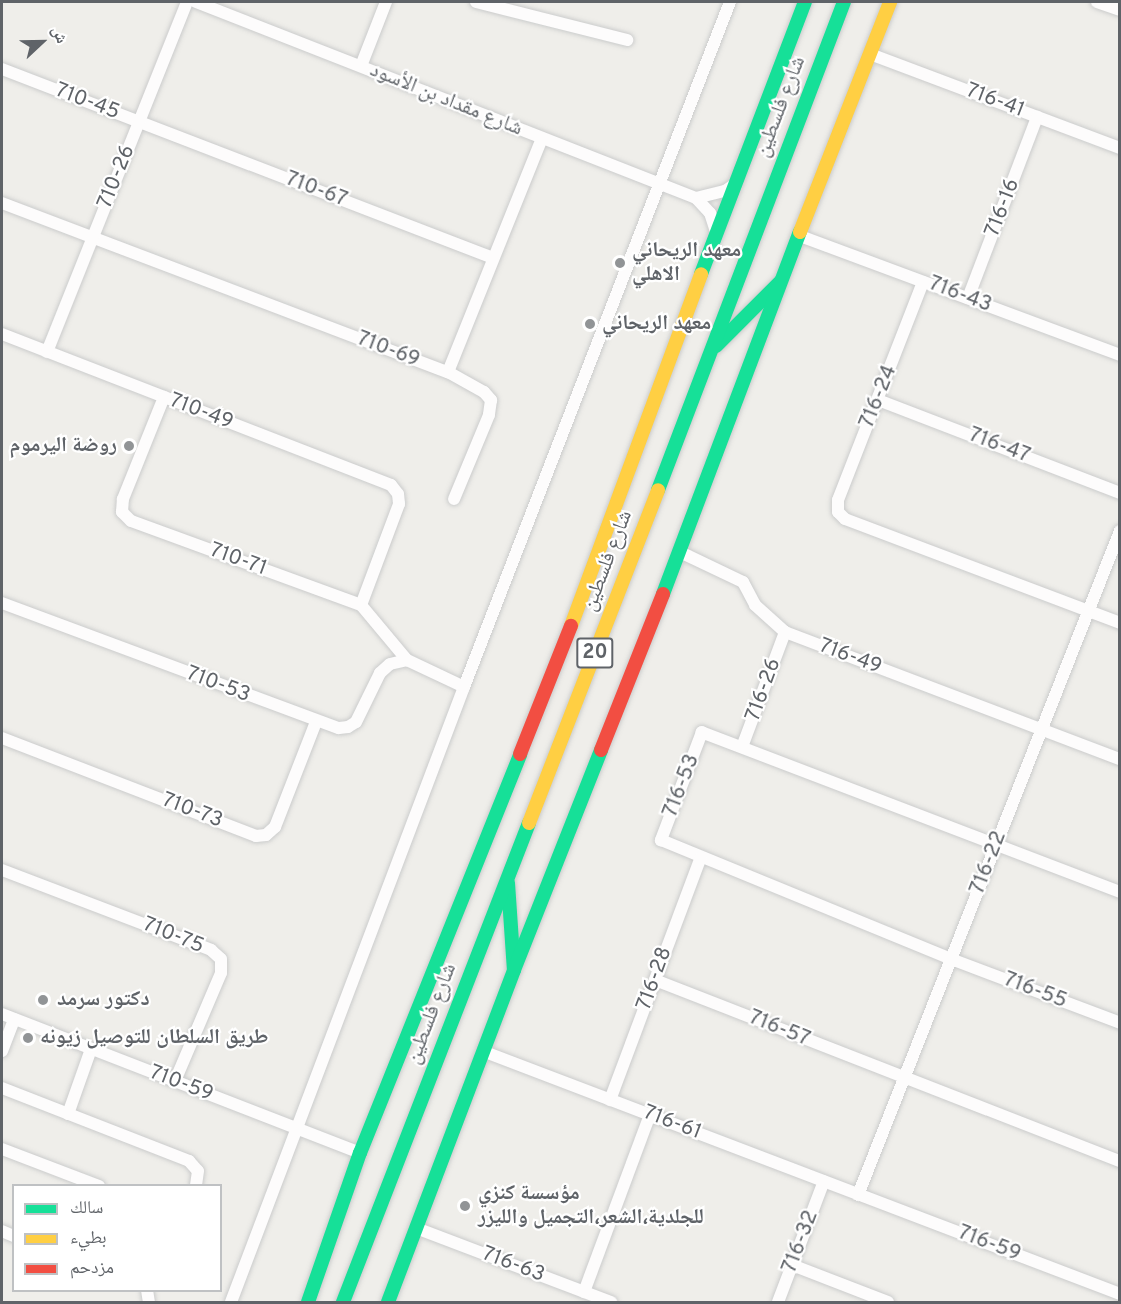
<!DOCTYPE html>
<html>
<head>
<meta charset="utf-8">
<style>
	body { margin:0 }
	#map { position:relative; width:1121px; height:1304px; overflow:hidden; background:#efeeea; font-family:Overpass,"Noto Naskh Arabic",sans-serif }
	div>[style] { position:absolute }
	.roads { filter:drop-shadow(0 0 2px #cbcccc) drop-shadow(0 0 2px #cbcccc) }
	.street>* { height:12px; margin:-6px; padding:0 6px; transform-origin:6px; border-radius:6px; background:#fdfcfc }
	.fast>* { height:14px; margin:-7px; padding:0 7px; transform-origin:7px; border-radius:7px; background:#16e098 }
	.slow>* { height:14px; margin:-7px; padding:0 7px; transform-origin:7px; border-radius:7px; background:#ffcf43 }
	.jam>* { height:14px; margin:-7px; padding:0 7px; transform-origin:7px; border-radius:7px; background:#f24e42 }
	.dots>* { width:16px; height:16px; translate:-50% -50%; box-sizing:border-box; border:3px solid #fff; border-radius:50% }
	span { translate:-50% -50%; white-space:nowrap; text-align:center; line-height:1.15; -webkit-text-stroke:4.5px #fff; paint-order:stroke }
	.shield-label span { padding:2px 4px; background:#fff; border:2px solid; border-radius:4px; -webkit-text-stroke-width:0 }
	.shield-label { font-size:20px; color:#5f6368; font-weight:700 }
	.street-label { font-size:21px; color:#5f6368 }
	.poi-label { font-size:21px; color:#5f6368; font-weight:700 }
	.left { translate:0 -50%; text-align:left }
	.right { translate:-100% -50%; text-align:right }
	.frame { position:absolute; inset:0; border:3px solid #5f6368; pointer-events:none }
	.legend { position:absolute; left:12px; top:1184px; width:210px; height:108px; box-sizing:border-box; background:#fff; border:2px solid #bfc1c3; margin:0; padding:8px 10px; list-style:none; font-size:18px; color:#5f6368 }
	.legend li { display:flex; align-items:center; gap:12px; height:30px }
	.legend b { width:30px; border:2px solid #bfc1c3 }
	.north { position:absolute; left:12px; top:12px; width:60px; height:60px; -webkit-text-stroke:4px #fff; paint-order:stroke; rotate:68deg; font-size:16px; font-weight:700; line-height:24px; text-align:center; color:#5f6368 }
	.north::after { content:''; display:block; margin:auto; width:21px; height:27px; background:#5f6368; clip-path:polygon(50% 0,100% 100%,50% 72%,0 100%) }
</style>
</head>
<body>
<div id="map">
	<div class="roads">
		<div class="street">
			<div style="left:196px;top:2px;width:537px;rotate:21.41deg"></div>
			<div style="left:696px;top:198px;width:21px;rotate:47deg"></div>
			<div style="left:710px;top:213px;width:20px;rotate:72deg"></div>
			<div style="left:476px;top:2px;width:156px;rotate:14.1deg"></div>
			<div style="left:1097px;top:2px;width:24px;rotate:19deg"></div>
			<div style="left:870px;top:54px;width:267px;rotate:20.6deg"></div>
			<div style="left:361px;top:66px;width:69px;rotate:-68.7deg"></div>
			<div style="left:2px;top:69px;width:526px;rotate:21.05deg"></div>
			<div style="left:696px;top:198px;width:30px;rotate:-14deg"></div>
			<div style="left:725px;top:191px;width:11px;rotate:-34deg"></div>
			<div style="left:2px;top:203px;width:477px;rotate:20.8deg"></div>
			<div style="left:448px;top:372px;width:252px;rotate:-68.1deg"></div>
			<div style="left:800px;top:236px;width:341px;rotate:20.4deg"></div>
			<div style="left:923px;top:282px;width:234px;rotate:111.3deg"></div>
			<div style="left:838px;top:500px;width:12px;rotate:90deg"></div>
			<div style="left:838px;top:512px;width:10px;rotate:45deg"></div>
			<div style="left:845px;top:519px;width:294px;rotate:20.7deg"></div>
			<div style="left:968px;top:298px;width:194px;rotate:-69.1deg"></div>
			<div style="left:2px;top:334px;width:417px;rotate:21.2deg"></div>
			<div style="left:391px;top:485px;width:11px;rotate:52deg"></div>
			<div style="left:398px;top:494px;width:10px;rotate:84deg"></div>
			<div style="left:399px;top:504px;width:108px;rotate:110.6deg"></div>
			<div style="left:361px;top:605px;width:245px;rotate:-159.9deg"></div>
			<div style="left:131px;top:521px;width:13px;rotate:-135deg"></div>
			<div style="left:122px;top:512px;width:13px;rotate:-86deg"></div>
			<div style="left:123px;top:499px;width:110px;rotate:-68.1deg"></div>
			<div style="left:47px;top:352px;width:377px;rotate:-68.2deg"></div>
			<div style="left:448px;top:372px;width:41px;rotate:29.1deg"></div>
			<div style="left:484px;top:392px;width:11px;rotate:49deg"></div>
			<div style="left:491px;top:400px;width:15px;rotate:98deg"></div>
			<div style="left:489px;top:415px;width:91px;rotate:112.6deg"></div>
			<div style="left:878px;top:400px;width:259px;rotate:21deg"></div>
			<div style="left:680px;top:552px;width:70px;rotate:25.5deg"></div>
			<div style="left:743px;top:582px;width:26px;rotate:62deg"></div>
			<div style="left:755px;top:605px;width:40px;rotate:42deg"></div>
			<div style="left:785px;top:632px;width:358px;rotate:20.8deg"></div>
			<div style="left:2px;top:603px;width:359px;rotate:20.4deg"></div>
			<div style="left:339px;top:728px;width:9px;rotate:-6deg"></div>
			<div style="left:348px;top:727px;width:9px;rotate:-32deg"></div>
			<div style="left:356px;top:722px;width:55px;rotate:-63.9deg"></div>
			<div style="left:380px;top:673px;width:13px;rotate:-42deg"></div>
			<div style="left:390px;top:664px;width:17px;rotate:-13deg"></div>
			<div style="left:361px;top:605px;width:72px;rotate:50.1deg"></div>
			<div style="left:407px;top:660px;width:63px;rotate:25.3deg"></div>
			<div style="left:2px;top:738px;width:272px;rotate:21.1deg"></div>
			<div style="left:256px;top:836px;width:10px;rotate:-6deg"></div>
			<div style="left:266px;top:835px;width:12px;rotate:-42deg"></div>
			<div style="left:275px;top:827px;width:113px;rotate:-68.7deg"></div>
			<div style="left:742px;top:747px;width:123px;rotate:-69.5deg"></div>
			<div style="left:2px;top:870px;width:224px;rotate:20.9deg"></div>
			<div style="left:211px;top:950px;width:13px;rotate:42deg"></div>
			<div style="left:221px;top:959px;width:14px;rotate:90deg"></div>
			<div style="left:221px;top:973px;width:117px;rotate:113.1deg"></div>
			<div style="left:1120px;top:892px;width:448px;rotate:-159.1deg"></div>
			<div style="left:702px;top:732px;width:116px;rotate:110.8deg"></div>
			<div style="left:661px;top:840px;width:313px;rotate:22.3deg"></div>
			<div style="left:951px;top:959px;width:181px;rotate:20.7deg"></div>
			<div style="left:655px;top:980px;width:499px;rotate:21.3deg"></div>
			<div style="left:2px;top:1014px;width:384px;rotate:21.2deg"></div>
			<div style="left:2px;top:1051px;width:34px;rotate:-69deg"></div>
			<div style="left:485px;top:1052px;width:680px;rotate:20.86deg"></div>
			<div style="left:2px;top:1088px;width:201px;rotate:21.3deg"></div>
			<div style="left:189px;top:1161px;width:13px;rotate:48deg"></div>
			<div style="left:198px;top:1171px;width:15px;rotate:98deg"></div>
			<div style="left:610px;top:1100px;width:259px;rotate:-69.5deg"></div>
			<div style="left:68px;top:1114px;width:69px;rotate:-70.5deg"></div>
			<div style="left:2px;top:1149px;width:104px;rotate:20.9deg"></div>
			<div style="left:858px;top:1195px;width:714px;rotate:-68.47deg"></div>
			<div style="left:416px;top:1228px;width:209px;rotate:20.8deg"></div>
			<div style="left:2px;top:1231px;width:13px;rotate:23deg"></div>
			<div style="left:792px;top:1265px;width:103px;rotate:21.1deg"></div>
			<div style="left:147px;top:1290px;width:12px;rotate:81deg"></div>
			<div style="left:584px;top:1292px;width:189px;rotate:-69.6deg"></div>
			<div style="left:231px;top:1302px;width:658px;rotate:-69.25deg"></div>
			<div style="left:464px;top:687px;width:735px;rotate:-68.78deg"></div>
			<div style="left:778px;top:1302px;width:129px;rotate:-69.2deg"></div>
		</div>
		<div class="fast">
			<div style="left:701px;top:274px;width:291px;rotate:-69.1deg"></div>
			<div style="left:716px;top:346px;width:91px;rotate:-45deg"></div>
			<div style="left:658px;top:490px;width:522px;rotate:-69.14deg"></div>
			<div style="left:663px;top:594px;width:387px;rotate:-69.3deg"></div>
			<div style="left:508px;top:883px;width:87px;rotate:86.1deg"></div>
			<div style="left:308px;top:1302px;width:158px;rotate:-70.8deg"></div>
			<div style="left:360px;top:1153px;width:430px;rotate:-68.1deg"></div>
			<div style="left:343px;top:1302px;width:514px;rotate:-68.78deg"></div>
			<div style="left:388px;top:1302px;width:355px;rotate:-69.2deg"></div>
			<div style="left:514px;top:970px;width:237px;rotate:-68.4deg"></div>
		</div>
		<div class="slow">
			<div style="left:800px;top:232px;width:247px;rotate:-68.6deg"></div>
			<div style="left:571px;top:626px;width:375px;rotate:-69.7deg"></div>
			<div style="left:529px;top:823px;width:357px;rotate:-68.8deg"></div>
		</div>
		<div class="jam">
			<div style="left:601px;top:750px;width:168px;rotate:-68.3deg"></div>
			<div style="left:520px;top:754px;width:138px;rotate:-68.3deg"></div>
		</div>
	</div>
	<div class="dots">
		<div style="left:620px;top:263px;background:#919496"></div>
		<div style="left:590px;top:324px;background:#919496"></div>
		<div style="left:129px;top:446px;background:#919496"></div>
		<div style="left:43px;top:1000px;background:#919496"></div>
		<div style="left:28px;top:1038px;background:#919496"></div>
		<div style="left:465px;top:1206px;background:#919496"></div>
	</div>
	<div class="shield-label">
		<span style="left:595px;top:653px">20</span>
	</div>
	<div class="street-label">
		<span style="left:446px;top:100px;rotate:22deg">شارع مقداد بن الأسود</span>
		<span style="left:995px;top:101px;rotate:21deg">716-41</span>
		<span style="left:87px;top:102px;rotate:21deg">710-45</span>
		<span style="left:781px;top:107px;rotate:-69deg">شارع فلسطين</span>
		<span style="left:117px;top:177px;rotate:-68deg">710-26</span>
		<span style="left:316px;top:190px;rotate:21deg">710-67</span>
		<span style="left:1003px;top:208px;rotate:-69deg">716-16</span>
		<span style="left:960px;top:295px;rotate:21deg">716-43</span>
		<span style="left:388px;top:350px;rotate:21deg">710-69</span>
		<span style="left:879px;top:397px;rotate:-68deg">716-24</span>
		<span style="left:201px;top:412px;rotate:21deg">710-49</span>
		<span style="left:999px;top:446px;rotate:21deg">716-47</span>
		<span style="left:238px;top:560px;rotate:20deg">710-71</span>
		<span style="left:608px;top:561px;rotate:-69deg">شارع فلسطين</span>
		<span style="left:850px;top:657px;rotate:21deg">716-49</span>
		<span style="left:218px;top:685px;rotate:21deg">710-53</span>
		<span style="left:764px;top:690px;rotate:-70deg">716-26</span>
		<span style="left:682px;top:786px;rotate:-69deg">716-53</span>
		<span style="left:192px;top:811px;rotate:21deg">710-73</span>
		<span style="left:989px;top:863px;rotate:-69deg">716-22</span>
		<span style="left:173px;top:936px;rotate:22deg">710-75</span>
		<span style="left:655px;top:979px;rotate:-70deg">716-28</span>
		<span style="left:1035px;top:991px;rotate:21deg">716-55</span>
		<span style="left:432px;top:1014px;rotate:-69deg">شارع فلسطين</span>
		<span style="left:779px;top:1029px;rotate:22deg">716-57</span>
		<span style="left:181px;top:1084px;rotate:21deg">710-59</span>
		<span style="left:672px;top:1123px;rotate:21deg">716-61</span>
		<span style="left:801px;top:1242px;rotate:-69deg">716-32</span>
		<span style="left:989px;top:1244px;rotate:21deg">716-59</span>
		<span style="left:513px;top:1265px;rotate:21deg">716-63</span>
	</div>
	<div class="poi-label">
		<span class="left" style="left:632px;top:263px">معهد الريحاني<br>الاهلي</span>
		<span class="left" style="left:602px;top:324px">معهد الريحاني</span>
		<span class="right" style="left:117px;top:446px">روضة اليرموم</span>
		<span class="left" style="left:57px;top:1000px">دكتور سرمد</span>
		<span class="left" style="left:40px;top:1038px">طريق السلطان للتوصيل زيونه</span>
		<span class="left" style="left:478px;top:1206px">مؤسسة كنزي<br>للجلدية،الشعر،التجميل والليزر</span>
	</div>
	<div class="frame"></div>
	<ul class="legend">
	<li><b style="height:8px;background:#16e098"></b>سالك</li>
	<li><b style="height:8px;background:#ffcf43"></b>بطيء</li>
	<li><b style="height:8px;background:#f24e42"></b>مزدحم</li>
	</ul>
	<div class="north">ش</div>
</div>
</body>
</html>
